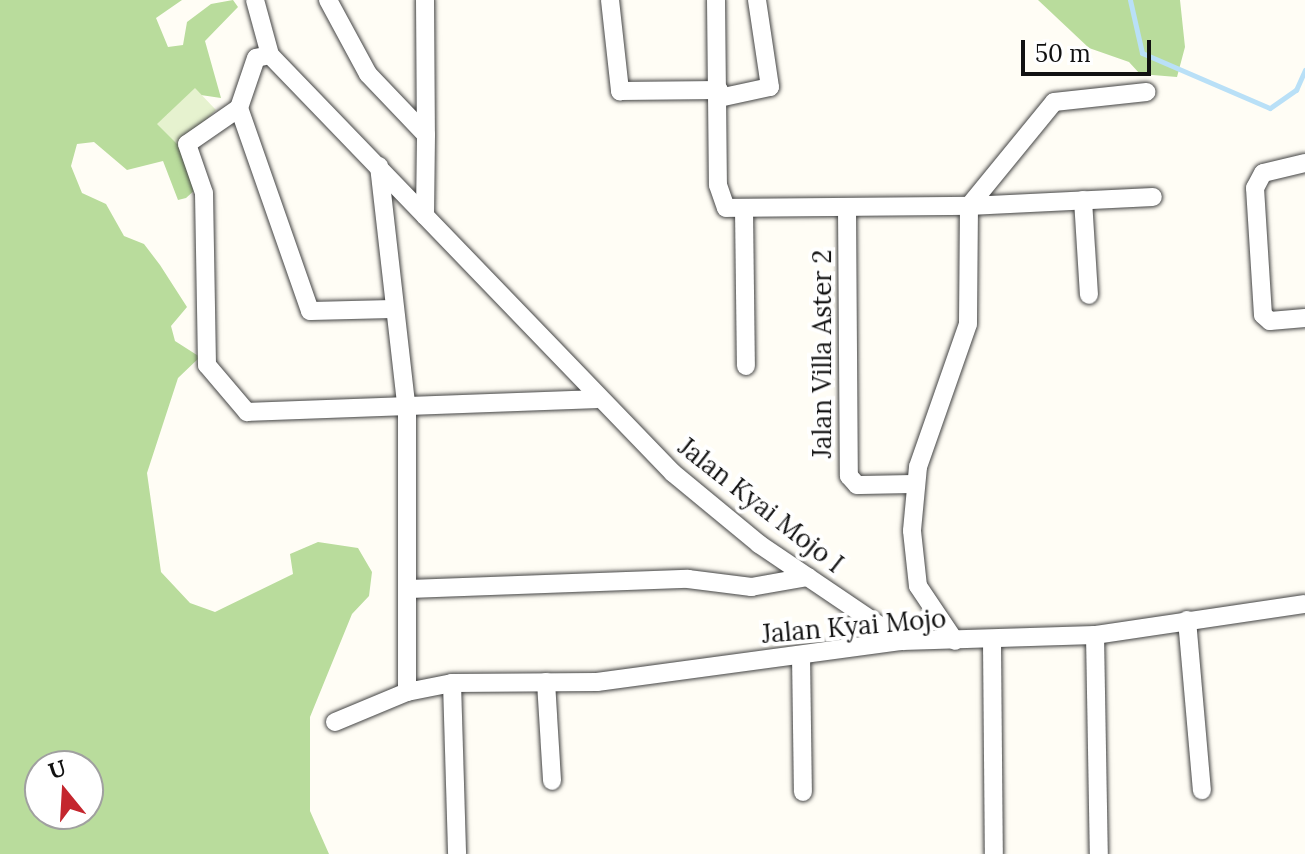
<!DOCTYPE html>
<html>
<head>
<meta charset="utf-8">
<style>
	body { margin:0 }
	#map { position:relative; width:1305px; height:854px; overflow:hidden; background:#fffdf5; font-family:Lora,serif }
	div>[style] { position:absolute }
	.forest>* { inset:0; background:#b9dc9c }
	.pitch>* { inset:0; background:#e6f2cf }
	.stream>* { height:5px; margin:-2.5px; padding:0 2.5px; transform-origin:2.5px; border-radius:2.5px; background:#b9e0f7 }
	.roads { filter:drop-shadow(0 0 2px #444) drop-shadow(0 0 2px #444) }
	.street>* { height:18px; margin:-9px; padding:0 9px; transform-origin:9px; border-radius:9px; background:#fff }
	span { translate:-50% -50%; white-space:nowrap; text-align:center; line-height:1.15; -webkit-text-stroke:8px #fff; paint-order:stroke }
	.street-label { font-size:26px; color:#111 }
	.north { position:absolute; left:24px; top:750px; width:80px; height:80px; box-sizing:border-box; background:#fff; border:2px solid #a0a0a0; border-radius:50%; rotate:342deg; font-size:22px; font-weight:700; line-height:32px; text-align:center; color:#111 }
	.north::after { content:''; display:block; margin:auto; width:28px; height:36px; background:#c4262e; clip-path:polygon(50% 0,100% 100%,50% 72%,0 100%) }
	.scale { position:absolute; left:1021px; top:40px; width:130px; height:36px; box-sizing:border-box; border:4px solid #111; border-top:0; padding-left:10px; font-size:24px; line-height:28px; white-space:nowrap; color:#111; -webkit-text-stroke:6px #fff; paint-order:stroke }
</style>
</head>
<body>
<div id="map">
	<div class="forest">
		<div style="clip-path:polygon(evenodd,0 0,182px 0,156px 18px,168px 47px,183px 45px,187px 22px,211px 4px,233px 0,238px 7px,205px 41px,221px 98px,194px 94px,167px 115px,197px 188px,186px 198px,178px 200px,163px 161px,127px 170px,94px 142px,77px 144px,71px 166px,82px 193px,106px 204px,124px 236px,144px 244px,160px 265px,187px 307px,171px 326px,175px 341px,200px 357px,178px 378px,147px 473px,161px 572px,190px 603px,215px 612px,293px 574px,290px 554px,318px 542px,358px 548px,372px 572px,369px 596px,352px 614px,310px 717px,310px 811px,329px 854px,0 854px,0 0,40px 766px,88px 766px,88px 814px,40px 814px,40px 766px)"></div>
		<div style="clip-path:polygon(1038px 0,1180px 0,1185px 47px,1177px 77px,1140px 74px,1129px 62px,1089px 48px)"></div>
	</div>
	<div class="pitch">
		<div style="clip-path:polygon(195px 88px,216px 110px,179px 146px,157px 124px)"></div>
	</div>
	<div class="stream">
		<div style="left:1130px;top:0;width:54px;rotate:77.2deg"></div>
		<div style="left:1142px;top:53px;width:139px;rotate:23.3deg"></div>
		<div style="left:1270px;top:108px;width:32px;rotate:-35deg"></div>
		<div style="left:1296px;top:90px;width:22px;rotate:-66deg"></div>
	</div>
	<div class="roads">
		<div class="street">
			<div style="left:255px;top:0;width:57px;rotate:74.7deg"></div>
			<div style="left:270px;top:55px;width:581px;rotate:46.05deg"></div>
			<div style="left:673px;top:473px;width:112px;rotate:39.5deg"></div>
			<div style="left:759px;top:544px;width:173px;rotate:34.1deg"></div>
			<div style="left:328px;top:0;width:84px;rotate:61.6deg"></div>
			<div style="left:368px;top:74px;width:84px;rotate:46.4deg"></div>
			<div style="left:426px;top:135px;width:81px;rotate:90.7deg"></div>
			<div style="left:425px;top:0;width:135px;rotate:89.6deg"></div>
			<div style="left:610px;top:0;width:92px;rotate:83.7deg"></div>
			<div style="left:620px;top:91px;width:99px;rotate:-0.6deg"></div>
			<div style="left:716px;top:0;width:185px;rotate:89.4deg"></div>
			<div style="left:718px;top:185px;width:24px;rotate:71deg"></div>
			<div style="left:726px;top:208px;width:243px;rotate:-0.5deg"></div>
			<div style="left:969px;top:206px;width:118px;rotate:90.5deg"></div>
			<div style="left:968px;top:324px;width:151px;rotate:109.3deg"></div>
			<div style="left:918px;top:467px;width:64px;rotate:95.4deg"></div>
			<div style="left:912px;top:531px;width:55px;rotate:83.8deg"></div>
			<div style="left:918px;top:586px;width:66px;rotate:56.1deg"></div>
			<div style="left:270px;top:55px;width:14px;rotate:168deg"></div>
			<div style="left:256px;top:58px;width:53px;rotate:108.8deg"></div>
			<div style="left:239px;top:108px;width:63px;rotate:145.3deg"></div>
			<div style="left:187px;top:144px;width:52px;rotate:70.9deg"></div>
			<div style="left:204px;top:193px;width:172px;rotate:89deg"></div>
			<div style="left:207px;top:365px;width:62px;rotate:49.6deg"></div>
			<div style="left:247px;top:412px;width:350px;rotate:-2.1deg"></div>
			<div style="left:719px;top:98px;width:52px;rotate:-12.2deg"></div>
			<div style="left:770px;top:87px;width:88px;rotate:-98.5deg"></div>
			<div style="left:239px;top:108px;width:215px;rotate:70.7deg"></div>
			<div style="left:310px;top:311px;width:83px;rotate:-1.4deg"></div>
			<div style="left:1305px;top:163px;width:43px;rotate:166.6deg"></div>
			<div style="left:1263px;top:173px;width:17px;rotate:118deg"></div>
			<div style="left:1255px;top:188px;width:127px;rotate:86.4deg"></div>
			<div style="left:1263px;top:315px;width:9px;rotate:41deg"></div>
			<div style="left:1270px;top:321px;width:35px;rotate:-5deg"></div>
			<div style="left:379px;top:166px;width:246px;rotate:83.5deg"></div>
			<div style="left:407px;top:410px;width:282px;rotate:90deg"></div>
			<div style="left:1083px;top:200px;width:95px;rotate:86.4deg"></div>
			<div style="left:969px;top:206px;width:134px;rotate:-50.7deg"></div>
			<div style="left:1054px;top:102px;width:93px;rotate:-6.2deg"></div>
			<div style="left:969px;top:206px;width:184px;rotate:-2.8deg"></div>
			<div style="left:847px;top:208px;width:268px;rotate:89.6deg"></div>
			<div style="left:849px;top:476px;width:12px;rotate:48deg"></div>
			<div style="left:857px;top:485px;width:59px;rotate:-1deg"></div>
			<div style="left:744px;top:210px;width:156px;rotate:89.3deg"></div>
			<div style="left:409px;top:589px;width:279px;rotate:-2.1deg"></div>
			<div style="left:688px;top:579px;width:64px;rotate:7.2deg"></div>
			<div style="left:751px;top:587px;width:58px;rotate:-10deg"></div>
			<div style="left:1187px;top:620px;width:171px;rotate:85deg"></div>
			<div style="left:1095px;top:635px;width:219px;rotate:89deg"></div>
			<div style="left:992px;top:643px;width:211px;rotate:89.5deg"></div>
			<div style="left:801px;top:655px;width:137px;rotate:89.2deg"></div>
			<div style="left:546px;top:682px;width:99px;rotate:86.5deg"></div>
			<div style="left:452px;top:683px;width:171px;rotate:88.3deg"></div>
			<div style="left:335px;top:722px;width:78px;rotate:-22.6deg"></div>
			<div style="left:407px;top:692px;width:46px;rotate:-11.3deg"></div>
			<div style="left:452px;top:683px;width:145px;rotate:-0.4deg"></div>
			<div style="left:597px;top:682px;width:308px;rotate:-7.7deg"></div>
			<div style="left:902px;top:641px;width:193px;rotate:-1.8deg"></div>
			<div style="left:1095px;top:635px;width:212px;rotate:-8.4deg"></div>
		</div>
	</div>
	<div class="street-label">
		<span style="left:822px;top:354px;rotate:-90deg">Jalan Villa Aster 2</span>
		<span style="left:761px;top:505px;rotate:38deg">Jalan Kyai Mojo I</span>
		<span style="left:854px;top:626px;rotate:-5deg">Jalan Kyai Mojo</span>
	</div>
	<div class="north">U</div>
	<div class="scale">50 m</div>
</div>
</body>
</html>
